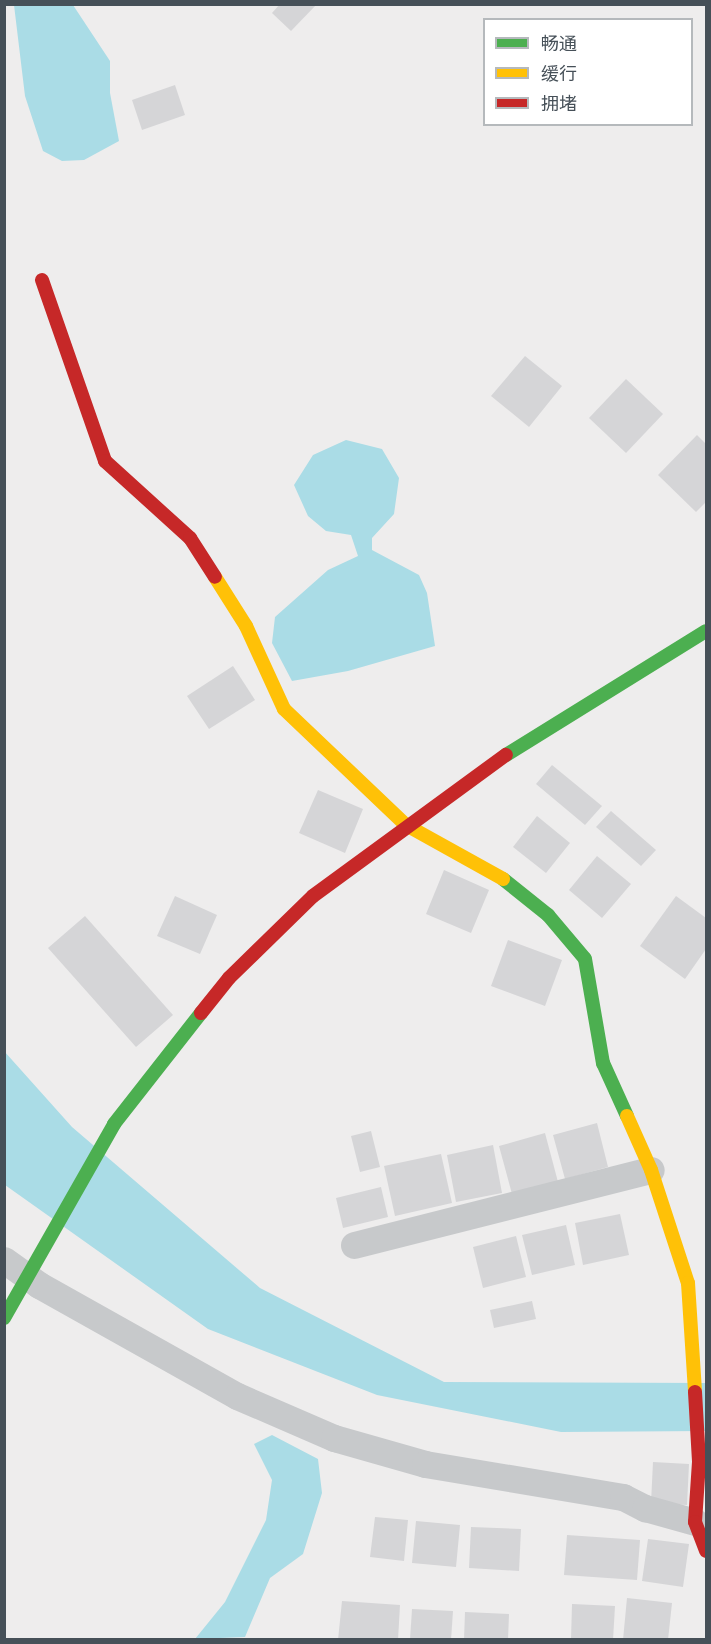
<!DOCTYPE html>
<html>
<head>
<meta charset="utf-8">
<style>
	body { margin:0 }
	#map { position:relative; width:711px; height:1644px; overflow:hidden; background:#eeeded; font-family:"Source Sans 3","Noto Sans SC",sans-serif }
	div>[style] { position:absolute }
	.water>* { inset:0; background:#aadce6 }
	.building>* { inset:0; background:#d5d5d7 }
	.street>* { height:27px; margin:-13.5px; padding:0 13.5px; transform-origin:13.5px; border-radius:13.5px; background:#c7c9cb }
	.fast>* { height:14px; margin:-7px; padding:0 7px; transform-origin:7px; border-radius:7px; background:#4caf50 }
	.slow>* { height:14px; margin:-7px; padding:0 7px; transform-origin:7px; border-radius:7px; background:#ffc107 }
	.jam>* { height:14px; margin:-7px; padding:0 7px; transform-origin:7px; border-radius:7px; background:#c62828 }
	span { translate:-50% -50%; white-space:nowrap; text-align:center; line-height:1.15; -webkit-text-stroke:5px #fff; paint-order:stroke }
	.frame { position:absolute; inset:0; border:6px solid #465058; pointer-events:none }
	.legend { position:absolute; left:483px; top:18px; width:210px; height:108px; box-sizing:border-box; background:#fff; border:2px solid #b5b9bc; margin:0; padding:8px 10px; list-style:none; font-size:18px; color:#465058 }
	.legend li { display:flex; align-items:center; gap:12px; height:30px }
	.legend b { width:30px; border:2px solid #b5b9bc }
</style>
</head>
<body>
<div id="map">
	<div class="water">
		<div style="clip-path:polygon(14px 5px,73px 5px,110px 61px,110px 93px,119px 141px,84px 160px,62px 161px,43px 151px,25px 96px)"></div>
		<div style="clip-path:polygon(346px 440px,382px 449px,399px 478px,394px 514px,372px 538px,372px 550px,419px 575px,427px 593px,435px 646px,348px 671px,292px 681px,272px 643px,275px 617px,328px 570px,358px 556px,351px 535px,326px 531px,308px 516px,294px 485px,313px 455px)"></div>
		<div style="clip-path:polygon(4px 1051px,72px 1127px,260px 1288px,444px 1382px,706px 1383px,706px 1431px,561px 1432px,377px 1395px,208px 1329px,5px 1185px)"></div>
		<div style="clip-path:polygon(272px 1435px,318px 1459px,322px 1493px,303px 1554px,270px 1578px,245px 1637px,195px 1639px,225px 1602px,266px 1520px,272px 1480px,254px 1444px)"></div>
	</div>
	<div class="building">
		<div style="clip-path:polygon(280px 4px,317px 4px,291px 31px,272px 13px)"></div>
		<div style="clip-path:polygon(175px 85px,185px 115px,142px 130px,132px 100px)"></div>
		<div style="clip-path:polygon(525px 356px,562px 386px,529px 427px,491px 396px)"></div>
		<div style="clip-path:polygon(626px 379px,663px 414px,626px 453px,589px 418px)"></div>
		<div style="clip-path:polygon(697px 435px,706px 444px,706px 502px,696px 512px,658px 475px)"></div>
		<div style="clip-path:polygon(233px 666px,255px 700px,209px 729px,187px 696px)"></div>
		<div style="clip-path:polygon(552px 765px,602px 806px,585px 825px,536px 784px)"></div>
		<div style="clip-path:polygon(318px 790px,363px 809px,345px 853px,299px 833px)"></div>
		<div style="clip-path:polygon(611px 811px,656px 850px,641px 866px,596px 827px)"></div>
		<div style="clip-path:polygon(537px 816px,570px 843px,546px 873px,513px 847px)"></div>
		<div style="clip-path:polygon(597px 856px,631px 884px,602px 918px,569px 890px)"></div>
		<div style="clip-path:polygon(444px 870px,489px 890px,471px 933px,426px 914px)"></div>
		<div style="clip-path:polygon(175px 896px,217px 915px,200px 954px,157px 936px)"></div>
		<div style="clip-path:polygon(676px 896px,706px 918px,706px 949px,685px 979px,640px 946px)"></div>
		<div style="clip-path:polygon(85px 916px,173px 1015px,136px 1047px,48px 948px)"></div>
		<div style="clip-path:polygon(508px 940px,562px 960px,545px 1006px,491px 986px)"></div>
		<div style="clip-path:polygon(597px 1123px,608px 1167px,565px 1179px,553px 1135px)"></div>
		<div style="clip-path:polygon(371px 1131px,380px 1167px,360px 1172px,351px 1136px)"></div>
		<div style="clip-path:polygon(545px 1133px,558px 1182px,512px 1194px,499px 1146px)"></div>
		<div style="clip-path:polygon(493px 1145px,502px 1193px,456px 1202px,447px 1155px)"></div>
		<div style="clip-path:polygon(441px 1154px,452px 1203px,395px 1216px,384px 1166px)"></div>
		<div style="clip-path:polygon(381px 1187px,388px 1217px,343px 1228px,336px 1198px)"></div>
		<div style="clip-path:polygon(620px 1214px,629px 1255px,583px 1265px,575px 1223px)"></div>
		<div style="clip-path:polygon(566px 1225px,575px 1265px,532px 1275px,522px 1235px)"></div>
		<div style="clip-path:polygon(516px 1236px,526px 1277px,483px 1288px,473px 1247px)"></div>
		<div style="clip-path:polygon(532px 1301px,536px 1319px,494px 1328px,490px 1310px)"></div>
		<div style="clip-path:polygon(653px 1462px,689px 1464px,687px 1505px,651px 1503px)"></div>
		<div style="clip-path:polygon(375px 1517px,408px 1520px,404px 1561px,370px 1557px)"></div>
		<div style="clip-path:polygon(416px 1521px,460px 1525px,456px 1567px,412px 1563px)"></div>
		<div style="clip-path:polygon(471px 1527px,521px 1529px,519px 1571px,469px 1568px)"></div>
		<div style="clip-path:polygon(567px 1535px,640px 1540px,637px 1580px,564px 1575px)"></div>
		<div style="clip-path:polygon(648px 1539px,689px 1544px,683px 1587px,642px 1581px)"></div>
		<div style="clip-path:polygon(627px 1598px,672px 1603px,668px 1640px,623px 1640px)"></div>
		<div style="clip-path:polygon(342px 1601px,400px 1605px,398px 1640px,338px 1640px)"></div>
		<div style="clip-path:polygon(572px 1604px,615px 1606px,613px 1640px,571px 1640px)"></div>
		<div style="clip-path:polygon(412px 1609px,453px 1611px,451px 1640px,410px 1640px)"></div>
		<div style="clip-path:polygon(465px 1612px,509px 1614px,508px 1640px,464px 1640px)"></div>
	</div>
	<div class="street">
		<div style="left:354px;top:1245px;width:306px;rotate:-14.2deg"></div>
		<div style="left:4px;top:1260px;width:43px;rotate:35.5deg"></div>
		<div style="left:39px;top:1285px;width:227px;rotate:29.3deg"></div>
		<div style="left:237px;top:1396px;width:106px;rotate:23.4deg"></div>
		<div style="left:334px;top:1438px;width:95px;rotate:15.9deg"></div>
		<div style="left:425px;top:1464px;width:201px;rotate:9.5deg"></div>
		<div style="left:623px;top:1497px;width:25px;rotate:27deg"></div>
		<div style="left:645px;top:1508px;width:52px;rotate:15.6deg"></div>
	</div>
	<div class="fast">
		<div style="left:506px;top:755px;width:235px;rotate:-31.8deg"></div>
		<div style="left:503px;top:879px;width:58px;rotate:38.7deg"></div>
		<div style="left:548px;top:915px;width:57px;rotate:49.9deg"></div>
		<div style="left:585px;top:959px;width:106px;rotate:80.2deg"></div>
		<div style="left:603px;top:1063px;width:58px;rotate:65.6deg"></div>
		<div style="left:4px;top:1318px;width:223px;rotate:-60.4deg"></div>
		<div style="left:114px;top:1124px;width:141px;rotate:-51.9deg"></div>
	</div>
	<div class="slow">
		<div style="left:215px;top:577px;width:58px;rotate:57.7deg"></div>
		<div style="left:246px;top:626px;width:91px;rotate:65.4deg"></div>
		<div style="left:284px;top:709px;width:168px;rotate:43.6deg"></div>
		<div style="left:406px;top:825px;width:111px;rotate:29.1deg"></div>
		<div style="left:627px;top:1116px;width:59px;rotate:66deg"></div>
		<div style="left:651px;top:1170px;width:119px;rotate:71.9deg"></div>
		<div style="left:688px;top:1283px;width:109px;rotate:86.3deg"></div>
	</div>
	<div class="jam">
		<div style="left:42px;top:280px;width:192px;rotate:70.8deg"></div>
		<div style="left:105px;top:461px;width:115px;rotate:42.2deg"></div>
		<div style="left:190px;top:538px;width:46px;rotate:57.3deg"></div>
		<div style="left:201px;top:1013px;width:45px;rotate:-51.3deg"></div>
		<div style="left:229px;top:978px;width:117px;rotate:-44.3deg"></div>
		<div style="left:313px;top:896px;width:239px;rotate:-36.2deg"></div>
		<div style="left:695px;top:1392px;width:70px;rotate:86.7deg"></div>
		<div style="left:699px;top:1462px;width:60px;rotate:93.8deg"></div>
		<div style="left:695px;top:1522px;width:31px;rotate:69deg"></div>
	</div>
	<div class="frame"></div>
	<ul class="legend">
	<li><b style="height:8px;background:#4caf50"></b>畅通</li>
	<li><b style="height:8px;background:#ffc107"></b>缓行</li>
	<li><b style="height:8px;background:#c62828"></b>拥堵</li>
	</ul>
</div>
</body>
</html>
